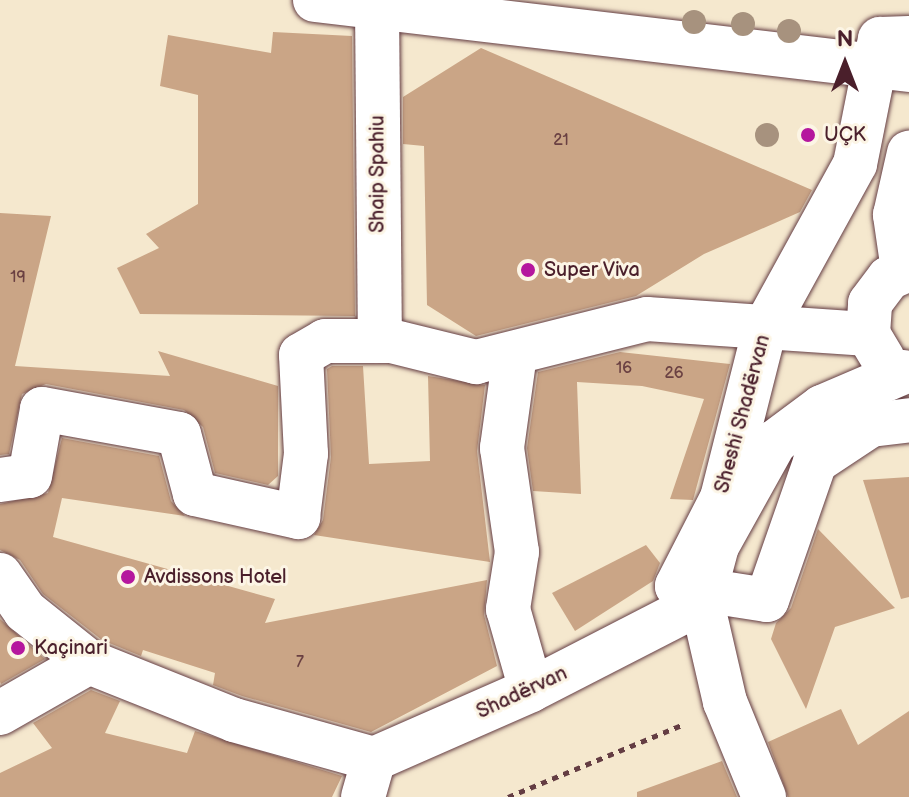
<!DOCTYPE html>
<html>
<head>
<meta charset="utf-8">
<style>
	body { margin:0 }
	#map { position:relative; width:909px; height:797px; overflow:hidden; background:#f5e8ce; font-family:"Balsamiq Sans",sans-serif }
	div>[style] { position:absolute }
	.building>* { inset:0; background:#caa586 }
	.path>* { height:5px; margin-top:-2.5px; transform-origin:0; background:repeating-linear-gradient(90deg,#643d43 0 6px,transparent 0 12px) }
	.roads { filter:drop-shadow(0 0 2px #643d43) drop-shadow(0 0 2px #643d43) }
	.minor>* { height:44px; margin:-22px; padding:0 22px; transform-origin:22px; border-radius:22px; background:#fff }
	.trees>* { width:24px; height:24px; margin:-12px; border-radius:50%; background:#a7927e }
	.dots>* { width:22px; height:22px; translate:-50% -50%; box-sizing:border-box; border:4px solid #fcf5e5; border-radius:50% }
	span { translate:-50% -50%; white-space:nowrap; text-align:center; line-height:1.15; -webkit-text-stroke:6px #fcf5e5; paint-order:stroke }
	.number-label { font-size:16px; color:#6a4042 }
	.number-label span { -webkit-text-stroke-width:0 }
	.poi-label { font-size:20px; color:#4a1f2b }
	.left { translate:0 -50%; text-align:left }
	.street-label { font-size:20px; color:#4a1f2b }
	.north { position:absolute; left:805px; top:24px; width:80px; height:80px; -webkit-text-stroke:6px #fcf5e5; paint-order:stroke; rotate:0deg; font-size:22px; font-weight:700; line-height:32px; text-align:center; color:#4a1f2b }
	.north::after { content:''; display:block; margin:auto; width:28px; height:36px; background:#4a1f2b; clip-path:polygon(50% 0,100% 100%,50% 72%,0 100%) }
</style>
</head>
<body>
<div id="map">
	<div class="building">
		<div style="clip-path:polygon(273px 32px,352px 36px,355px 316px,140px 314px,117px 268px,159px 248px,146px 234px,198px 204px,198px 95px,160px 86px,168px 35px,271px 53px)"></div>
		<div style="clip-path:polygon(481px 48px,812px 190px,800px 212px,704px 254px,636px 296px,476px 336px,427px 305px,424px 146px,403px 144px,403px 97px)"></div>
		<div style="clip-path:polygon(0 213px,51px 216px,15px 366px,170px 376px,158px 351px,278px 386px,278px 476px,268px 485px,215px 473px,203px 427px,184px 410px,46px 384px,22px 394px,9px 454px,0 455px)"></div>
		<div style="clip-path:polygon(620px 352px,730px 364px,693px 500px,670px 499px,704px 399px,642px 386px,577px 382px,581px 494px,533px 491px,527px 448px,538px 372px)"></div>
		<div style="clip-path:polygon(332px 366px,363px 366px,369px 464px,430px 461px,428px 376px,485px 385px,477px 451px,490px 562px,314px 535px,323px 520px,331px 457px,327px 369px)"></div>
		<div style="clip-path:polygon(62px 438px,159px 456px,171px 501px,185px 516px,62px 498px,53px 537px,275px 599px,265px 623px,487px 580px,484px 615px,497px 666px,371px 732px,242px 696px,213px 685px,215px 673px,143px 650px,141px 656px,102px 640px,43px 594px,20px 560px,0 550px,0 504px,48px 493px)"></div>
		<div style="clip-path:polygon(909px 477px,909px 597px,901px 599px,863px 480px)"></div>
		<div style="clip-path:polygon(818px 529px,895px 608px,835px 627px,806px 709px,771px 639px,776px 623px,791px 608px)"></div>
		<div style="clip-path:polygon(646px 545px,660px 563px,653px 581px,575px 631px,552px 593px)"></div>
		<div style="clip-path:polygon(0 619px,45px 659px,1px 684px,0 682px)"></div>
		<div style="clip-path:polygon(91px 690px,120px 701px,105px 733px,187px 753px,195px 731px,342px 776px,332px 797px,0 797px,0 773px,52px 748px,33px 723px)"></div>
		<div style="clip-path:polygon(841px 709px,858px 745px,909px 711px,909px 797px,788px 797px,768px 742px)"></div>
		<div style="clip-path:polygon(722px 761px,737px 797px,637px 797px,637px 792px)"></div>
	</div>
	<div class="path">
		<div style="left:508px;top:797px;width:191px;rotate:-22.5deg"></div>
	</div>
	<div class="roads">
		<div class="minor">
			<div style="left:315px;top:0;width:598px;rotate:6.72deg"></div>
			<div style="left:377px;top:6px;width:335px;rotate:89.5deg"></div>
			<div style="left:909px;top:38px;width:29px;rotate:178deg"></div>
			<div style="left:880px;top:39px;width:127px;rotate:101.3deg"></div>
			<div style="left:855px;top:164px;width:187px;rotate:118.8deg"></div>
			<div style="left:765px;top:328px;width:175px;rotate:104.2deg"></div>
			<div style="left:722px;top:498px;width:99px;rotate:117.1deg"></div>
			<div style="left:677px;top:586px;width:91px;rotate:8.8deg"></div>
			<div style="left:767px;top:600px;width:146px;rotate:-70.8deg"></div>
			<div style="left:815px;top:462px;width:67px;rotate:-33.5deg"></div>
			<div style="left:871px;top:425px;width:38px;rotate:-7deg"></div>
			<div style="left:903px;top:270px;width:56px;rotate:-98.3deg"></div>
			<div style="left:895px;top:215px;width:64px;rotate:-77.3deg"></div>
			<div style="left:515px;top:354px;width:95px;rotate:97.9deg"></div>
			<div style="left:502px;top:448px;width:105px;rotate:81.8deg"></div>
			<div style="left:517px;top:552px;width:58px;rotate:99deg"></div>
			<div style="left:508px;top:609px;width:84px;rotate:74.1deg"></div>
			<div style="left:883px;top:359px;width:29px;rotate:-121deg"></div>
			<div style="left:868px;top:334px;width:31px;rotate:-86deg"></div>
			<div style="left:870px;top:303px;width:31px;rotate:-53deg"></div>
			<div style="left:889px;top:278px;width:22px;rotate:-24deg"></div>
			<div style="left:0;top:480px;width:30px;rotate:-8deg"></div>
			<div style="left:30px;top:476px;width:68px;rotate:-79.8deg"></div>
			<div style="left:42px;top:409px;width:139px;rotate:10.3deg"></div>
			<div style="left:179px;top:434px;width:62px;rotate:75.1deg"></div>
			<div style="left:195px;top:494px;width:106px;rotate:12.6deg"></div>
			<div style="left:298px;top:517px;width:64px;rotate:-82.8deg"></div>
			<div style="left:306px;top:454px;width:99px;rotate:-92.9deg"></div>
			<div style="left:301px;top:355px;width:28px;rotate:-30deg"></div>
			<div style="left:325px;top:341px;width:66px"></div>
			<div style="left:391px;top:341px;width:88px;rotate:13.9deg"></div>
			<div style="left:476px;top:362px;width:176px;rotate:-14.1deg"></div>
			<div style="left:647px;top:319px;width:222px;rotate:3.9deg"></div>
			<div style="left:0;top:575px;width:44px;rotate:55.2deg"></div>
			<div style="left:25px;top:611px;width:82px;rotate:38.6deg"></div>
			<div style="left:89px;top:662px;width:156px;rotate:21.8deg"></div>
			<div style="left:234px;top:720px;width:145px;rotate:15.6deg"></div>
			<div style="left:0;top:713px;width:103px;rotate:-29.8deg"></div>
			<div style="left:363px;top:797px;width:40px;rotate:-74deg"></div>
			<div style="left:374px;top:759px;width:171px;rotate:-23.7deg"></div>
			<div style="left:531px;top:690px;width:192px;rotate:-27.2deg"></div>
			<div style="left:764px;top:797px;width:103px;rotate:-112.3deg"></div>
			<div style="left:725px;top:702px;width:103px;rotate:-103deg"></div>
			<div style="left:702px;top:602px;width:58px;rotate:-75deg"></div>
			<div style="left:717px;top:546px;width:119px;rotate:-60.9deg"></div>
			<div style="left:775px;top:442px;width:59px;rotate:-36.7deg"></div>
			<div style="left:822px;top:407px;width:89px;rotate:-23.1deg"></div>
		</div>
	</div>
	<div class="trees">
		<div style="left:694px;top:22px"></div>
		<div style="left:743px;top:24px"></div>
		<div style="left:789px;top:31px"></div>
		<div style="left:767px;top:135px"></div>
	</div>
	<div class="dots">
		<div style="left:808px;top:135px;background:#b5179e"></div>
		<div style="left:528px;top:270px;background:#b5179e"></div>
		<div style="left:128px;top:577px;background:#b5179e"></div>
		<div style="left:18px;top:648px;background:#b5179e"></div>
	</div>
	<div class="number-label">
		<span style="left:561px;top:141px">21</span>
		<span style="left:18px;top:278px">19</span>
		<span style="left:624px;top:369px">16</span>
		<span style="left:674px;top:374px">26</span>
		<span style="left:300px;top:663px">7</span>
	</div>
	<div class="poi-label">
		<span class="left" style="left:824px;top:135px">UÇK</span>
		<span class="left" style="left:544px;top:270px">Super Viva</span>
		<span class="left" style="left:144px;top:577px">Avdissons Hotel</span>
		<span class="left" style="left:34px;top:648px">Kaçinari</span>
	</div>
	<div class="street-label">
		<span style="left:378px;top:174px;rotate:-90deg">Shaip Spahiu</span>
		<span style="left:743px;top:414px;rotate:-75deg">Sheshi Shadërvan</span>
		<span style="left:522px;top:693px;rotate:-25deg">Shadërvan</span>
	</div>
	<div class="north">N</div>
</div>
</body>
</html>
